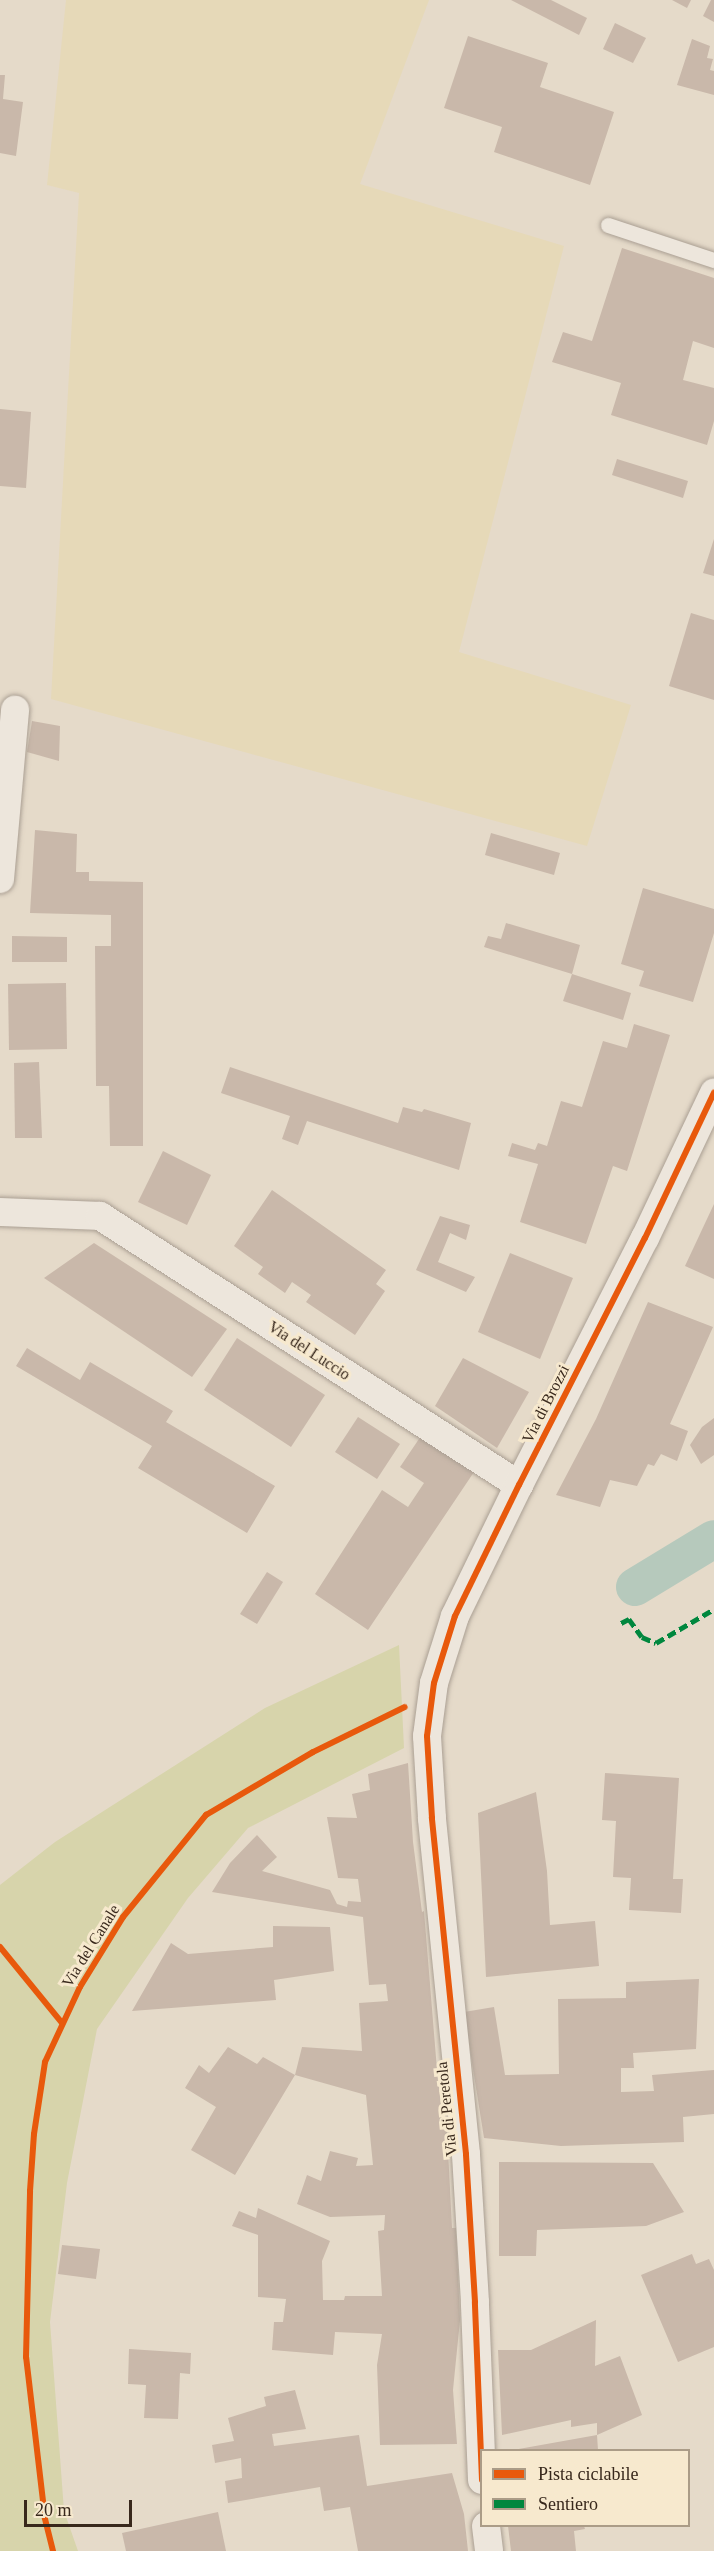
<!DOCTYPE html>
<html>
<head>
<meta charset="utf-8">
<style>
	body { margin:0 }
	#map { position:relative; width:714px; height:2551px; overflow:hidden; background:#e5dac9; font-family:"Times New Roman",serif }
	div>[style] { position:absolute }
	.farmland>* { inset:0; background:#e6d9b8 }
	.green>* { inset:0; background:#d7d4ab }
	.canal>* { height:38px; margin:-19px; padding:0 19px; transform-origin:19px; border-radius:19px; background:#b6c9bc }
	.building>* { inset:0; background:#c9b8aa }
	.roads { filter:drop-shadow(0 0 2px #aa9f93) drop-shadow(0 0 2px #aa9f93) }
	.service>* { height:15px; margin:-7.5px; padding:0 7.5px; transform-origin:7.5px; border-radius:7.5px; background:#ede6dc }
	.minor>* { height:28px; margin:-14px; padding:0 14px; transform-origin:14px; border-radius:14px; background:#ede6dc }
	.quiet>* { height:4.5px; margin-top:-2.25px; transform-origin:0; background:repeating-linear-gradient(90deg,#00873e 0 9px,transparent 0 13.5px) }
	.cycleway>* { height:6px; margin:-3px; padding:0 3px; transform-origin:3px; border-radius:3px; background:#e8590c }
	span { translate:-50% -50%; white-space:nowrap; text-align:center; line-height:1.15; -webkit-text-stroke:6px #f7e9ce; paint-order:stroke }
	.street-label { font-size:16px; color:#38281c }
	.legend { position:absolute; left:480px; top:2449px; width:210px; height:78px; box-sizing:border-box; background:#f7e9ce; border:2px solid #ab9c87; margin:0; padding:8px 10px; list-style:none; font-size:18px; color:#38281c }
	.legend li { display:flex; align-items:center; gap:12px; height:30px }
	.legend b { width:30px; border:2px solid #ab9c87 }
	.scale { position:absolute; left:24px; top:2500px; width:108px; height:27px; box-sizing:border-box; border:3px solid #38281c; border-top:0; padding-left:8px; font-size:18px; line-height:21px; white-space:nowrap; color:#38281c; -webkit-text-stroke:4px #f7e9ce; paint-order:stroke }
</style>
</head>
<body>
<div id="map">
	<div class="farmland">
		<div style="clip-path:polygon(66px 0,429px 0,360px 184px,564px 246px,459px 652px,631px 705px,587px 846px,51px 699px,79px 193px,47px 185px)"></div>
	</div>
	<div class="green">
		<div style="clip-path:polygon(399px 1645px,404px 1748px,248px 1828px,188px 1898px,97px 2029px,67px 2183px,50px 2322px,64px 2511px,78px 2551px,0 2551px,0 1885px,55px 1842px,265px 1708px)"></div>
	</div>
	<div class="canal">
		<div style="left:635px;top:1587px;width:92px;rotate:-31.3deg"></div>
	</div>
	<div class="building">
		<div style="clip-path:polygon(511px 0,551px 0,587px 18px,579px 35px)"></div>
		<div style="clip-path:polygon(672px 0,691px 0,687px 8px)"></div>
		<div style="clip-path:polygon(711px 0,714px 0,714px 22px,703px 16px)"></div>
		<div style="clip-path:polygon(615px 23px,646px 38px,633px 63px,603px 49px)"></div>
		<div style="clip-path:polygon(468px 36px,548px 63px,540px 87px,614px 112px,590px 185px,494px 152px,502px 127px,444px 108px)"></div>
		<div style="clip-path:polygon(692px 39px,710px 46px,707px 58px,713px 59px,710px 70px,714px 71px,714px 95px,677px 85px)"></div>
		<div style="clip-path:polygon(0 75px,5px 75px,3px 99px,23px 102px,16px 156px,0 153px)"></div>
		<div style="clip-path:polygon(622px 248px,714px 278px,714px 348px,693px 341px,683px 380px,714px 388px,714px 421px,707px 445px,611px 415px,621px 383px,552px 362px,563px 332px,592px 341px)"></div>
		<div style="clip-path:polygon(0 409px,31px 412px,26px 488px,0 486px)"></div>
		<div style="clip-path:polygon(617px 459px,688px 481px,683px 498px,612px 475px)"></div>
		<div style="clip-path:polygon(714px 539px,714px 576px,703px 573px)"></div>
		<div style="clip-path:polygon(691px 613px,714px 620px,714px 700px,669px 686px)"></div>
		<div style="clip-path:polygon(32px 721px,60px 726px,59px 761px,27px 752px)"></div>
		<div style="clip-path:polygon(35px 830px,77px 834px,76px 872px,89px 872px,89px 881px,143px 882px,143px 1146px,110px 1146px,109px 1086px,96px 1086px,95px 946px,111px 946px,111px 915px,30px 913px)"></div>
		<div style="clip-path:polygon(491px 833px,560px 853px,554px 875px,485px 855px)"></div>
		<div style="clip-path:polygon(643px 888px,714px 909px,714px 933px,693px 1002px,639px 986px,644px 971px,621px 964px)"></div>
		<div style="clip-path:polygon(506px 923px,580px 945px,572px 974px,631px 993px,623px 1020px,563px 1001px,572px 974px,484px 947px,488px 936px,501px 939px)"></div>
		<div style="clip-path:polygon(12px 936px,67px 937px,67px 962px,12px 962px)"></div>
		<div style="clip-path:polygon(66px 983px,67px 1049px,9px 1050px,8px 984px)"></div>
		<div style="clip-path:polygon(634px 1024px,670px 1035px,627px 1171px,613px 1166px,586px 1244px,520px 1222px,538px 1164px,508px 1156px,512px 1143px,535px 1150px,538px 1143px,547px 1146px,561px 1101px,582px 1107px,603px 1041px,627px 1048px)"></div>
		<div style="clip-path:polygon(39px 1062px,42px 1138px,15px 1138px,14px 1063px)"></div>
		<div style="clip-path:polygon(230px 1067px,398px 1123px,403px 1107px,422px 1112px,424px 1109px,471px 1123px,459px 1170px,307px 1121px,298px 1145px,282px 1139px,290px 1116px,221px 1093px)"></div>
		<div style="clip-path:polygon(163px 1151px,211px 1175px,187px 1225px,138px 1202px)"></div>
		<div style="clip-path:polygon(272px 1190px,386px 1270px,376px 1284px,385px 1291px,355px 1335px,306px 1302px,311px 1295px,292px 1282px,285px 1293px,258px 1274px,263px 1267px,234px 1246px)"></div>
		<div style="clip-path:polygon(714px 1204px,714px 1279px,685px 1266px)"></div>
		<div style="clip-path:polygon(440px 1216px,470px 1225px,466px 1240px,450px 1233px,438px 1262px,475px 1277px,466px 1292px,416px 1270px)"></div>
		<div style="clip-path:polygon(94px 1243px,227px 1329px,192px 1377px,44px 1278px)"></div>
		<div style="clip-path:polygon(510px 1253px,573px 1278px,540px 1359px,478px 1332px)"></div>
		<div style="clip-path:polygon(648px 1302px,713px 1327px,670px 1424px,688px 1431px,677px 1461px,661px 1454px,654px 1466px,648px 1464px,637px 1486px,610px 1480px,600px 1507px,556px 1495px,596px 1419px)"></div>
		<div style="clip-path:polygon(237px 1338px,325px 1395px,291px 1447px,204px 1390px)"></div>
		<div style="clip-path:polygon(27px 1348px,80px 1380px,90px 1362px,173px 1411px,166px 1422px,275px 1486px,247px 1533px,138px 1468px,152px 1446px,16px 1366px)"></div>
		<div style="clip-path:polygon(463px 1358px,529px 1392px,497px 1448px,435px 1406px)"></div>
		<div style="clip-path:polygon(358px 1417px,400px 1444px,377px 1479px,335px 1452px)"></div>
		<div style="clip-path:polygon(714px 1418px,714px 1455px,701px 1464px,690px 1445px,702px 1427px)"></div>
		<div style="clip-path:polygon(421px 1436px,474px 1472px,368px 1630px,315px 1594px,382px 1490px,408px 1507px,424px 1483px,400px 1467px)"></div>
		<div style="clip-path:polygon(267px 1572px,283px 1582px,257px 1624px,240px 1614px)"></div>
		<div style="clip-path:polygon(408px 1763px,413px 1842px,422px 1912px,424px 1911px,438px 2082px,447px 2131px,452px 2228px,456px 2228px,460px 2320px,453px 2390px,457px 2444px,380px 2445px,377px 2365px,382px 2334px,335px 2332px,333px 2355px,272px 2350px,274px 2322px,283px 2322px,286px 2299px,258px 2297px,258px 2235px,232px 2226px,239px 2211px,256px 2218px,258px 2208px,330px 2241px,322px 2261px,323px 2300px,344px 2300px,345px 2296px,382px 2296px,378px 2231px,384px 2230px,385px 2215px,330px 2217px,297px 2204px,307px 2175px,321px 2181px,330px 2151px,358px 2158px,356px 2166px,373px 2165px,366px 2095px,295px 2075px,302px 2047px,362px 2051px,359px 2003px,388px 2001px,386px 1984px,369px 1985px,363px 1917px,212px 1892px,230px 1863px,257px 1835px,277px 1857px,262px 1871px,330px 1890px,337px 1904px,347px 1907px,348px 1901px,361px 1902px,358px 1879px,338px 1878px,327px 1817px,357px 1818px,352px 1794px,370px 1790px,368px 1774px)"></div>
		<div style="clip-path:polygon(605px 1773px,679px 1778px,673px 1879px,683px 1879px,681px 1913px,629px 1910px,631px 1878px,613px 1877px,616px 1821px,602px 1820px)"></div>
		<div style="clip-path:polygon(536px 1792px,547px 1871px,550px 1925px,595px 1921px,599px 1966px,486px 1977px,478px 1813px)"></div>
		<div style="clip-path:polygon(273px 1926px,330px 1927px,334px 1971px,274px 1980px,276px 2000px,132px 2011px,171px 1943px,188px 1954px,273px 1947px)"></div>
		<div style="clip-path:polygon(699px 1979px,696px 2049px,633px 2053px,634px 2068px,621px 2068px,621px 2092px,654px 2091px,652px 2075px,714px 2070px,714px 2114px,683px 2117px,684px 2142px,561px 2146px,484px 2138px,464px 2012px,494px 2007px,505px 2075px,559px 2074px,558px 1999px,626px 1998px,626px 1982px)"></div>
		<div style="clip-path:polygon(228px 2047px,257px 2064px,263px 2057px,295px 2075px,235px 2175px,191px 2150px,216px 2107px,185px 2088px,199px 2065px,209px 2073px)"></div>
		<div style="clip-path:polygon(499px 2162px,653px 2163px,684px 2212px,646px 2226px,537px 2230px,536px 2256px,499px 2256px)"></div>
		<div style="clip-path:polygon(62px 2245px,100px 2249px,96px 2279px,58px 2274px)"></div>
		<div style="clip-path:polygon(692px 2254px,696px 2264px,709px 2259px,714px 2270px,714px 2347px,678px 2362px,641px 2275px)"></div>
		<div style="clip-path:polygon(596px 2320px,595px 2366px,620px 2356px,642px 2415px,597px 2435px,598px 2450px,513px 2450px,597px 2435px,597px 2423px,571px 2427px,571px 2420px,502px 2435px,498px 2350px,531px 2350px)"></div>
		<div style="clip-path:polygon(129px 2349px,191px 2353px,190px 2374px,180px 2373px,178px 2419px,144px 2418px,146px 2385px,128px 2384px)"></div>
		<div style="clip-path:polygon(295px 2390px,306px 2429px,272px 2434px,274px 2446px,359px 2435px,367px 2486px,452px 2473px,464px 2514px,468px 2551px,358px 2551px,350px 2507px,324px 2511px,320px 2487px,228px 2503px,225px 2481px,242px 2478px,241px 2458px,215px 2463px,212px 2445px,234px 2441px,228px 2418px,266px 2406px,264px 2397px)"></div>
		<div style="clip-path:polygon(218px 2512px,226px 2551px,126px 2551px,122px 2533px)"></div>
		<div style="clip-path:polygon(508px 2526px,584px 2526px,585px 2529px,574px 2531px,576px 2551px,511px 2551px)"></div>
	</div>
	<div class="roads">
		<div class="service">
			<div style="left:608px;top:225px;width:112px;rotate:18.3deg"></div>
		</div>
		<div class="minor">
			<div style="left:0;top:879px;width:170px;rotate:-84.9deg"></div>
			<div style="left:0;top:1212px;width:100px;rotate:2.3deg"></div>
			<div style="left:100px;top:1216px;width:498px;rotate:32.7deg"></div>
			<div style="left:482px;top:2480px;width:178px;rotate:-92.3deg"></div>
			<div style="left:475px;top:2302px;width:148px;rotate:-93.5deg"></div>
			<div style="left:466px;top:2154px;width:338px;rotate:-95.8deg"></div>
			<div style="left:432px;top:1818px;width:82px;rotate:-93.5deg"></div>
			<div style="left:427px;top:1736px;width:53px;rotate:-82.5deg"></div>
			<div style="left:434px;top:1683px;width:70px;rotate:-72.6deg"></div>
			<div style="left:455px;top:1616px;width:146px;rotate:-64deg"></div>
			<div style="left:519px;top:1485px;width:277px;rotate:-63deg"></div>
			<div style="left:645px;top:1238px;width:161px;rotate:-64.6deg"></div>
			<div style="left:486px;top:2526px;width:25px;rotate:83deg"></div>
		</div>
	</div>
	<div class="quiet">
		<div style="left:621px;top:1623px;width:9px;rotate:-27deg"></div>
		<div style="left:629px;top:1619px;width:22px;rotate:54deg"></div>
		<div style="left:642px;top:1637px;width:15px;rotate:23deg"></div>
		<div style="left:656px;top:1643px;width:67px;rotate:-30.4deg"></div>
	</div>
	<div class="cycleway">
		<div style="left:0;top:1947px;width:98px;rotate:50.8deg"></div>
		<div style="left:482px;top:2480px;width:178px;rotate:-92.3deg"></div>
		<div style="left:475px;top:2302px;width:148px;rotate:-93.5deg"></div>
		<div style="left:466px;top:2154px;width:338px;rotate:-95.8deg"></div>
		<div style="left:432px;top:1818px;width:82px;rotate:-93.5deg"></div>
		<div style="left:427px;top:1736px;width:53px;rotate:-82.5deg"></div>
		<div style="left:434px;top:1683px;width:70px;rotate:-72.6deg"></div>
		<div style="left:455px;top:1616px;width:146px;rotate:-64deg"></div>
		<div style="left:519px;top:1485px;width:277px;rotate:-63deg"></div>
		<div style="left:645px;top:1238px;width:161px;rotate:-64.6deg"></div>
		<div style="left:53px;top:2551px;width:34px;rotate:-104deg"></div>
		<div style="left:45px;top:2518px;width:162px;rotate:-96.7deg"></div>
		<div style="left:26px;top:2357px;width:166px;rotate:-88.6deg"></div>
		<div style="left:30px;top:2191px;width:57px;rotate:-86deg"></div>
		<div style="left:34px;top:2134px;width:73px;rotate:-81.3deg"></div>
		<div style="left:45px;top:2062px;width:83px;rotate:-65deg"></div>
		<div style="left:80px;top:1987px;width:82px;rotate:-58.4deg"></div>
		<div style="left:123px;top:1917px;width:132px;rotate:-50.9deg"></div>
		<div style="left:206px;top:1815px;width:124px;rotate:-30.5deg"></div>
		<div style="left:313px;top:1752px;width:102px;rotate:-26.1deg"></div>
	</div>
	<div class="street-label">
		<span style="left:309px;top:1351px;rotate:33deg">Via del Luccio</span>
		<span style="left:546px;top:1404px;rotate:-63deg">Via di Brozzi</span>
		<span style="left:91px;top:1946px;rotate:-58deg">Via del Canale</span>
		<span style="left:447px;top:2109px;rotate:-96deg">Via di Peretola</span>
	</div>
	<ul class="legend">
	<li><b style="height:8px;background:#e8590c"></b>Pista ciclabile</li>
	<li><b style="height:8px;background:#00873e"></b>Sentiero</li>
	</ul>
	<div class="scale">20 m</div>
</div>
</body>
</html>
